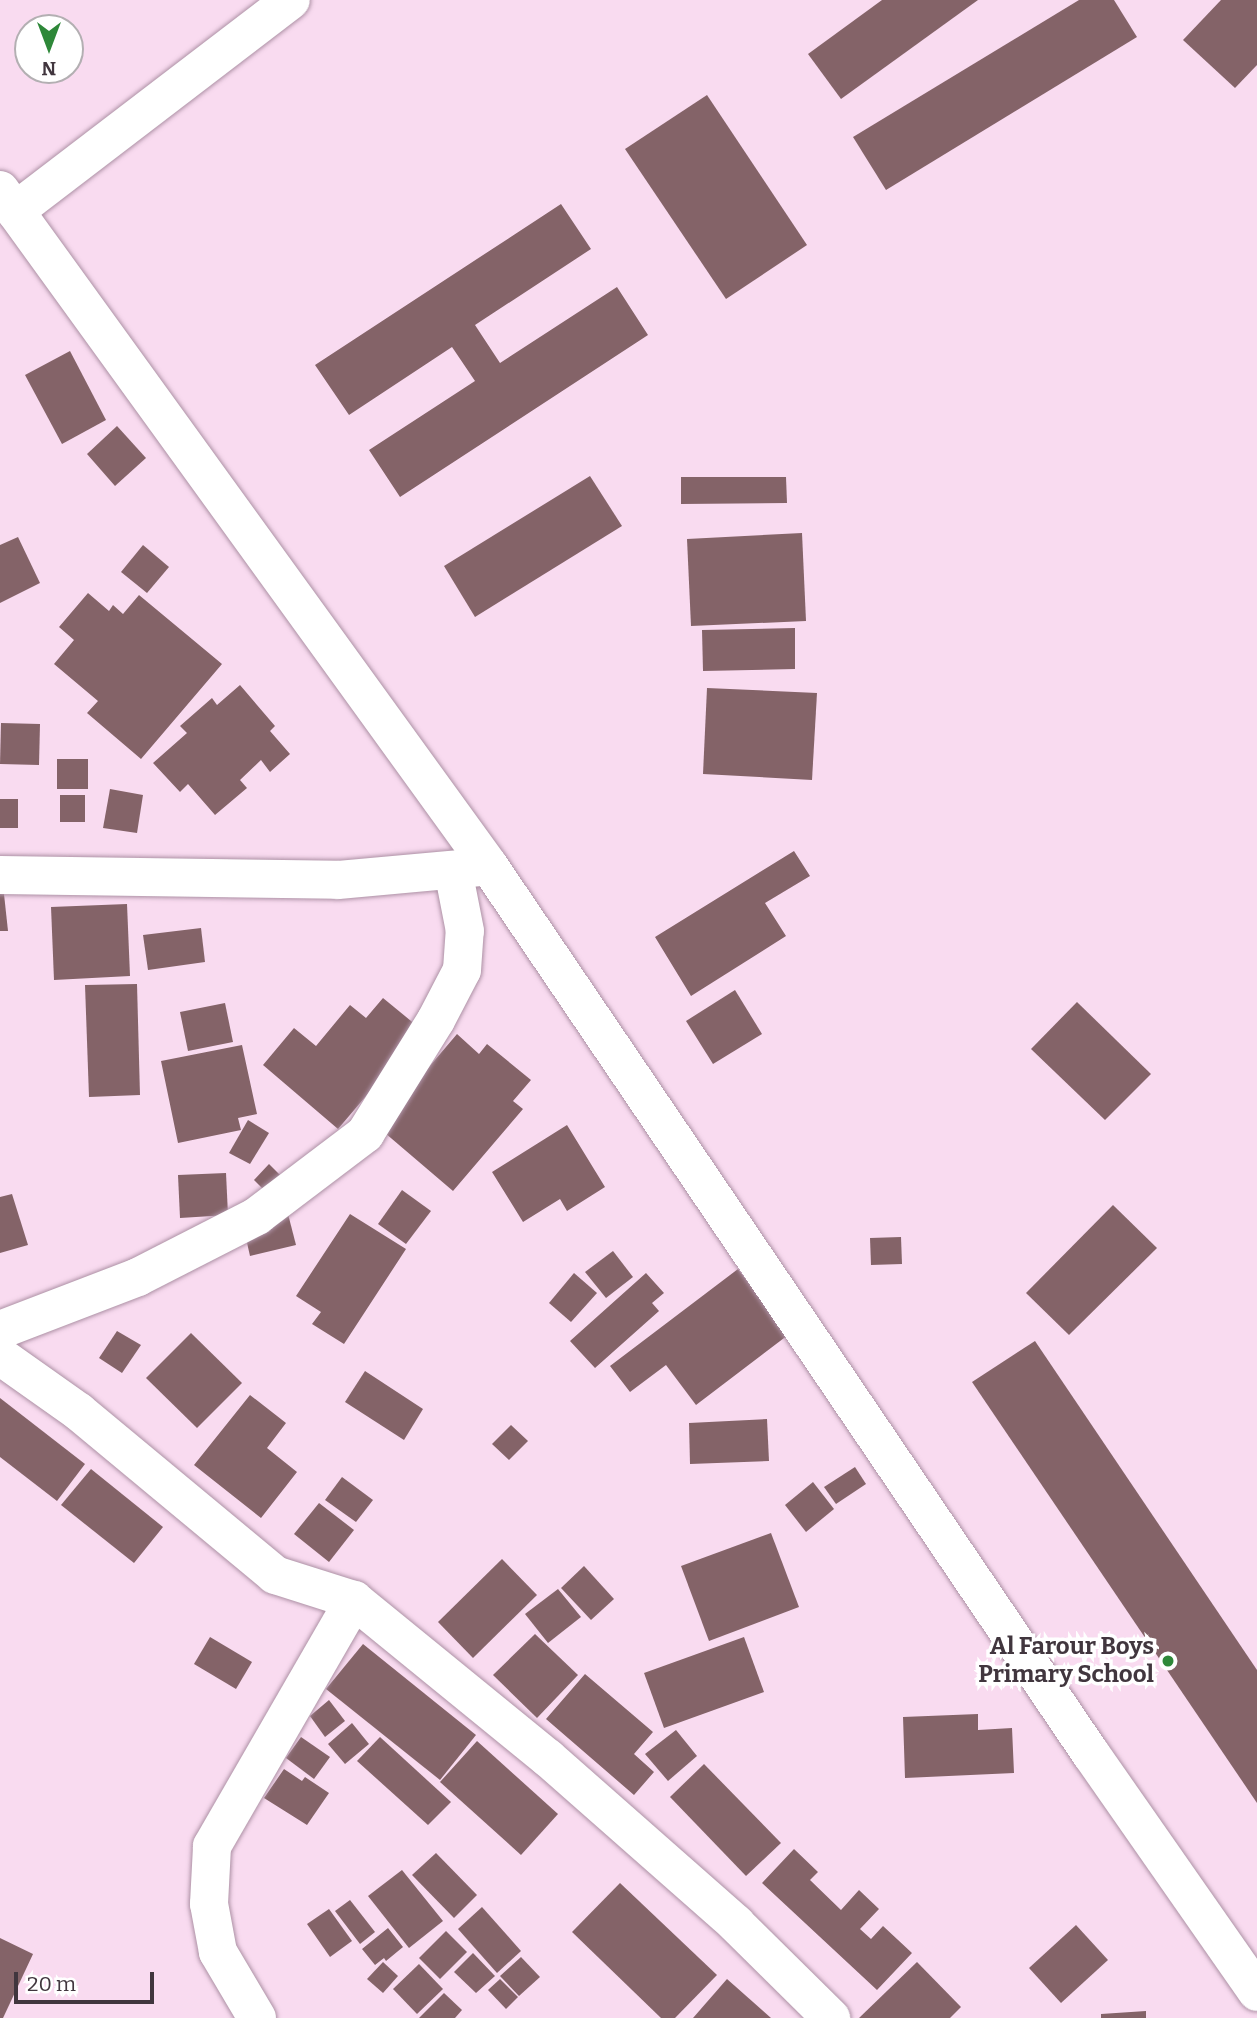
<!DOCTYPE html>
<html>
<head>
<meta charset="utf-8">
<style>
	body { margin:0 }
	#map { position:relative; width:1257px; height:2018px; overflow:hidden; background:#f9dbf0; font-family:Bitter,serif }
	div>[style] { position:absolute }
	.building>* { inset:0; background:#846368 }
	.roads { filter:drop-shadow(0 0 2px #ad91a5) drop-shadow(0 0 2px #ad91a5) }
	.minor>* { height:38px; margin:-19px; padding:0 19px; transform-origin:19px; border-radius:19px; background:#fff }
	.dots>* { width:19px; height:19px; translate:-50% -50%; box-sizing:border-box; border:4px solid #fff; border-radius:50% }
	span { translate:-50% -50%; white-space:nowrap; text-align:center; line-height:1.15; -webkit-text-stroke:7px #fff; paint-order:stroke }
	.poi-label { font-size:24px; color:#41363e; font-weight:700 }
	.right { translate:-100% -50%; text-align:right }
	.north { position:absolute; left:14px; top:14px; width:70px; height:70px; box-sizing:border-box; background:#fff; border:2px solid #b3afb2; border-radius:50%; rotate:180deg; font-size:19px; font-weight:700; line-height:28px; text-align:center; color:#41363e }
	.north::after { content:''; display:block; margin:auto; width:24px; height:32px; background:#2e8839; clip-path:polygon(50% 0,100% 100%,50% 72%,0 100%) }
	.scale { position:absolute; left:14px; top:1972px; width:140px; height:32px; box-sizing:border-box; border:4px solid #41363e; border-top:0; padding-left:9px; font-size:21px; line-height:24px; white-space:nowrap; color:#41363e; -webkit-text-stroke:5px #fff; paint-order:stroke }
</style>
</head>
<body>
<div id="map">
	<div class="building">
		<div style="clip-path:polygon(882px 0,978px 0,841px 99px,808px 54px)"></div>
		<div style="clip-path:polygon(1079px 0,1114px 0,1137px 37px,886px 190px,853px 137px)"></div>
		<div style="clip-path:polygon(1221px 0,1257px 0,1257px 65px,1235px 88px,1183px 40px)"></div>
		<div style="clip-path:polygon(707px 95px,807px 245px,726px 299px,625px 149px)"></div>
		<div style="clip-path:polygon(561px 204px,591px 249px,475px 325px,500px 363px,617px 287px,648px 335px,400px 497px,369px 450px,475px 381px,452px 347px,349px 415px,315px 365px)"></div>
		<div style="clip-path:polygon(70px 351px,106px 420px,62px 444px,25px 375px)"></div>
		<div style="clip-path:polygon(117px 426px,146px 458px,115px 486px,87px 454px)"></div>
		<div style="clip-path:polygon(590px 476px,622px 526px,475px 617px,444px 566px)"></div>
		<div style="clip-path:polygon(681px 477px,786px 477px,787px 503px,681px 504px)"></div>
		<div style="clip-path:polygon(802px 533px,806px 621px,691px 626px,687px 539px)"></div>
		<div style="clip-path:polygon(18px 537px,40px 583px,0 603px,0 545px)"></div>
		<div style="clip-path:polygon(143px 545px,169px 567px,147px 593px,121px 572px)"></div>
		<div style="clip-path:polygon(88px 593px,109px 611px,113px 605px,123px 614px,139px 595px,222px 664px,141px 759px,87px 713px,98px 701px,54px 664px,74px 640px,59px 627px)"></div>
		<div style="clip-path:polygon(795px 628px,795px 669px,703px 671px,702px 630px)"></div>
		<div style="clip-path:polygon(240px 685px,275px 726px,270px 731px,290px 754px,270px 772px,261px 760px,240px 780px,247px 788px,215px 815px,188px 784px,180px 792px,153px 763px,187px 733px,180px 726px,212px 698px,217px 705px)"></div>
		<div style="clip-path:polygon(707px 688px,817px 693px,812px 780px,703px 774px)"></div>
		<div style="clip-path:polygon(1px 723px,40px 724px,39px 765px,0 764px)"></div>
		<div style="clip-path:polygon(57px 759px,88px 759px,88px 789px,57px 789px)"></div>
		<div style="clip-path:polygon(110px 789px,143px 795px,137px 833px,103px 828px)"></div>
		<div style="clip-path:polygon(60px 795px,85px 795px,85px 822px,60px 822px)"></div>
		<div style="clip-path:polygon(0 799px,18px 799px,18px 828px,0 828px)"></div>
		<div style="clip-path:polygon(794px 851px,810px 876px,765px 903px,786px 936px,691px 996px,655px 937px)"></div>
		<div style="clip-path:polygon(0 885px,3px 885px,8px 931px,0 931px)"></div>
		<div style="clip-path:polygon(127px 904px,130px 976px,54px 980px,51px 907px)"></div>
		<div style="clip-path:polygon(201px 928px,205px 962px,148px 970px,143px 935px)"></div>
		<div style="clip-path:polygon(137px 984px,140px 1095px,89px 1097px,85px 985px)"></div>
		<div style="clip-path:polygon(735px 990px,762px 1034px,713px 1064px,686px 1021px)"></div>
		<div style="clip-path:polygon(383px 998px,422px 1030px,338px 1129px,263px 1065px,294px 1028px,316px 1046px,350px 1005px,366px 1018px)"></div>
		<div style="clip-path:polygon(1077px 1002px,1151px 1074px,1105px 1120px,1031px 1049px)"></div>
		<div style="clip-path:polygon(225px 1003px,233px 1042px,188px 1051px,180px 1012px)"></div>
		<div style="clip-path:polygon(457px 1034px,479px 1054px,487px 1044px,531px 1080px,513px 1101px,523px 1109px,453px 1191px,378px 1127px)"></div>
		<div style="clip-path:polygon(242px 1045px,257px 1114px,238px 1118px,241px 1130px,178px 1143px,161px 1061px)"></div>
		<div style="clip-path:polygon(248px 1120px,269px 1133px,250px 1164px,229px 1153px)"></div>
		<div style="clip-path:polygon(567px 1125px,605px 1187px,567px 1211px,560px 1199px,523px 1222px,492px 1172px)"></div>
		<div style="clip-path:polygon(269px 1164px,281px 1176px,265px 1191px,254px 1180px)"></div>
		<div style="clip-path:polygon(226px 1173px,228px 1215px,180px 1218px,178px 1175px)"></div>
		<div style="clip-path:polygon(402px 1190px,431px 1211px,406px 1244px,378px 1224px)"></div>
		<div style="clip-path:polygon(12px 1194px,28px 1245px,0 1253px,0 1197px)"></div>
		<div style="clip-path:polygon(1113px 1205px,1157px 1248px,1069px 1335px,1026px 1293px)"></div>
		<div style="clip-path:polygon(288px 1214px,296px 1245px,250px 1256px,243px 1225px)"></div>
		<div style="clip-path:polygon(350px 1214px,406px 1249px,344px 1344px,312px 1324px,321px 1312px,296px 1296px)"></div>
		<div style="clip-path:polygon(901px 1237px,902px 1264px,871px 1265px,870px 1238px)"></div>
		<div style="clip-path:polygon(613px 1251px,633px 1277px,606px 1298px,585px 1272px)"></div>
		<div style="clip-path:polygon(738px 1269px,788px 1335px,696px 1405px,666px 1365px,630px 1392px,610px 1366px)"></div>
		<div style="clip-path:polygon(574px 1273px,597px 1293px,571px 1322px,549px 1303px)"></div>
		<div style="clip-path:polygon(646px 1273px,664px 1293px,652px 1303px,659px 1311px,595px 1368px,570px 1341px)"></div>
		<div style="clip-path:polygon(117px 1331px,141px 1345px,122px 1373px,99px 1358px)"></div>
		<div style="clip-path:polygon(191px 1333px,242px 1383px,197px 1428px,146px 1378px)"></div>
		<div style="clip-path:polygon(1035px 1341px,1257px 1670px,1257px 1803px,972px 1382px)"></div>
		<div style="clip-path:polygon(365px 1371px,423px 1409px,404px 1440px,345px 1402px)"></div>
		<div style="clip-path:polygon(250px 1395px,286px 1423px,267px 1448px,297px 1472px,261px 1518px,194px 1465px)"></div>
		<div style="clip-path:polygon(0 1398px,85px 1464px,57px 1501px,0 1457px)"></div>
		<div style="clip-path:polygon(767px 1419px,769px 1461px,690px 1464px,689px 1423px)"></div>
		<div style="clip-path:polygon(511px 1425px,528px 1441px,509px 1460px,492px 1444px)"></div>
		<div style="clip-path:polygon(855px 1467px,866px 1484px,836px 1504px,824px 1487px)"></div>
		<div style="clip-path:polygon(91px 1469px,163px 1527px,134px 1563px,61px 1505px)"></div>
		<div style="clip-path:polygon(342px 1477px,373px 1500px,356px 1522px,325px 1500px)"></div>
		<div style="clip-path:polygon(813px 1482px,834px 1509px,806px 1532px,785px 1505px)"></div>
		<div style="clip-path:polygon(319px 1503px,354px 1530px,329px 1562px,294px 1534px)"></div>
		<div style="clip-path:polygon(771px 1533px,799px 1607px,709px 1641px,681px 1566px)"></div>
		<div style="clip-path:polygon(502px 1559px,537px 1595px,473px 1658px,438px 1622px)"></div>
		<div style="clip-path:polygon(584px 1566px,614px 1599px,591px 1620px,561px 1588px)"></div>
		<div style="clip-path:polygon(558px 1589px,581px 1617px,548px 1643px,525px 1614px)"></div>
		<div style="clip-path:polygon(535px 1634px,578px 1675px,537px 1718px,493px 1675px)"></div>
		<div style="clip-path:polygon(210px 1637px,252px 1662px,236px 1689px,194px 1664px)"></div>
		<div style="clip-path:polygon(744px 1637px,764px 1692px,664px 1728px,644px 1673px)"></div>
		<div style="clip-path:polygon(363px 1644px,476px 1735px,440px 1780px,326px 1689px)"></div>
		<div style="clip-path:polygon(585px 1674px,653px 1732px,634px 1754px,654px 1772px,634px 1795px,546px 1719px)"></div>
		<div style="clip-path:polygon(329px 1700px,345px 1721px,325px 1737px,310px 1716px)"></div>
		<div style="clip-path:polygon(978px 1714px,978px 1730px,1012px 1728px,1014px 1773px,905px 1778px,903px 1717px)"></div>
		<div style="clip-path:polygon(352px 1723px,369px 1744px,345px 1764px,328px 1744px)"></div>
		<div style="clip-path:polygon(676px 1730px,697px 1756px,668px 1781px,645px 1754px)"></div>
		<div style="clip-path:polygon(301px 1737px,330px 1757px,314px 1779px,286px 1758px)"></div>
		<div style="clip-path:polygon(380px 1737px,451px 1802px,428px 1825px,357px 1761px)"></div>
		<div style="clip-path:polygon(477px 1741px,558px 1814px,521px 1855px,440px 1782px)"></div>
		<div style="clip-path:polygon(704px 1764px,781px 1843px,746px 1876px,670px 1797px)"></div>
		<div style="clip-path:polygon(284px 1769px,302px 1781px,305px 1777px,329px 1793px,307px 1825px,264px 1798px)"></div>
		<div style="clip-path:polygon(794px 1849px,818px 1872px,810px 1880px,841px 1910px,859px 1890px,879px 1909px,860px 1929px,871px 1939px,883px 1926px,912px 1953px,877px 1990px,762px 1883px)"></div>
		<div style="clip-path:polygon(436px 1853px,477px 1895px,454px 1918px,412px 1875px)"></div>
		<div style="clip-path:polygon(402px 1870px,443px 1921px,409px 1948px,368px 1896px)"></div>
		<div style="clip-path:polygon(620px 1883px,717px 1975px,675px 2018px,661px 2018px,572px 1932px)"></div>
		<div style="clip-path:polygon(350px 1900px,375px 1932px,360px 1944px,335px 1911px)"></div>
		<div style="clip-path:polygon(482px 1907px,521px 1951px,497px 1973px,458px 1929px)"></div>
		<div style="clip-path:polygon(329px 1909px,352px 1941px,330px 1957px,307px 1924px)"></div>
		<div style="clip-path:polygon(1076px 1925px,1108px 1960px,1061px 2003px,1029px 1968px)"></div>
		<div style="clip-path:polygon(388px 1928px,403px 1947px,386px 1961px,384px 1958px,375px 1965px,362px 1949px)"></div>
		<div style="clip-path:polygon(446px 1931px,467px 1952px,440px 1979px,419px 1958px)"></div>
		<div style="clip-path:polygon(0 1938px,33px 1954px,3px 2018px,0 2018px)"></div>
		<div style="clip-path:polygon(473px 1953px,495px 1976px,476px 1993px,454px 1972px)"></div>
		<div style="clip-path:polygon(521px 1957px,540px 1977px,519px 1996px,500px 1976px)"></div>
		<div style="clip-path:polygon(383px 1962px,398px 1976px,383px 1993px,367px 1979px)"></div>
		<div style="clip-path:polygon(917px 1962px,961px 2007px,950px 2018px,859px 2018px)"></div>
		<div style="clip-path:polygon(419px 1964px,443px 1989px,417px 2014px,393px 1989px)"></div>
		<div style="clip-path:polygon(500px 1979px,518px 1997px,506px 2009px,488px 1990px)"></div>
		<div style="clip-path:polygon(727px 1979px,771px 2018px,693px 2018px)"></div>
		<div style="clip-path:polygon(444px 1993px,462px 2010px,455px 2018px,419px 2018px)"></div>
		<div style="clip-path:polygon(1146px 2011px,1146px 2018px,1101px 2018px,1101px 2014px)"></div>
	</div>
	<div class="roads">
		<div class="minor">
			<div style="left:0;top:190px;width:834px;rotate:54.12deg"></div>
			<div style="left:489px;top:866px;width:1073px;rotate:55.87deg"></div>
			<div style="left:1091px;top:1754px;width:290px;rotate:55.1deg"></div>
			<div style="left:15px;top:211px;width:347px;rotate:-37.4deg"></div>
			<div style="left:0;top:875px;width:338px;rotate:0.8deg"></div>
			<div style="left:338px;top:880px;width:143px;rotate:-5.2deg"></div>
			<div style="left:0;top:1330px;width:148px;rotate:-21deg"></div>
			<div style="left:138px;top:1277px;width:134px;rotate:-27.1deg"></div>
			<div style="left:257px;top:1216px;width:136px;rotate:-37.2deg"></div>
			<div style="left:365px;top:1134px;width:134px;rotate:-58.1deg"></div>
			<div style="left:436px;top:1020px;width:56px;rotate:-62.5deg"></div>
			<div style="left:462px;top:970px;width:39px;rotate:-86deg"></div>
			<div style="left:465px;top:931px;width:62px;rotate:-101.1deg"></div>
			<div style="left:0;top:1356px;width:97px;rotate:35.3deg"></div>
			<div style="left:79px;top:1412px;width:255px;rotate:39.7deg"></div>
			<div style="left:275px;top:1575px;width:83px;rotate:17.6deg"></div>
			<div style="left:354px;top:1600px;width:250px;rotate:39.2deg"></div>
			<div style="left:548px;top:1758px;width:251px;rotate:41.4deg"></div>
			<div style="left:736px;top:1924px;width:134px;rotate:44.7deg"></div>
			<div style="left:257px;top:2018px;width:77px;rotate:-120.6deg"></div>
			<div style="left:218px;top:1952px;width:49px;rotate:-100.6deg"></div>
			<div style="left:209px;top:1904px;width:58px;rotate:-87deg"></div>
			<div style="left:212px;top:1846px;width:284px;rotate:-60deg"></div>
		</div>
	</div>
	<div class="dots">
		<div style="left:1168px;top:1661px;background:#2e8839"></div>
	</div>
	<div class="poi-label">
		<span class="right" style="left:1154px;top:1661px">Al Farour Boys<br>Primary School</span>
	</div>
	<div class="north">N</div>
	<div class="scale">20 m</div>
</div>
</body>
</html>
